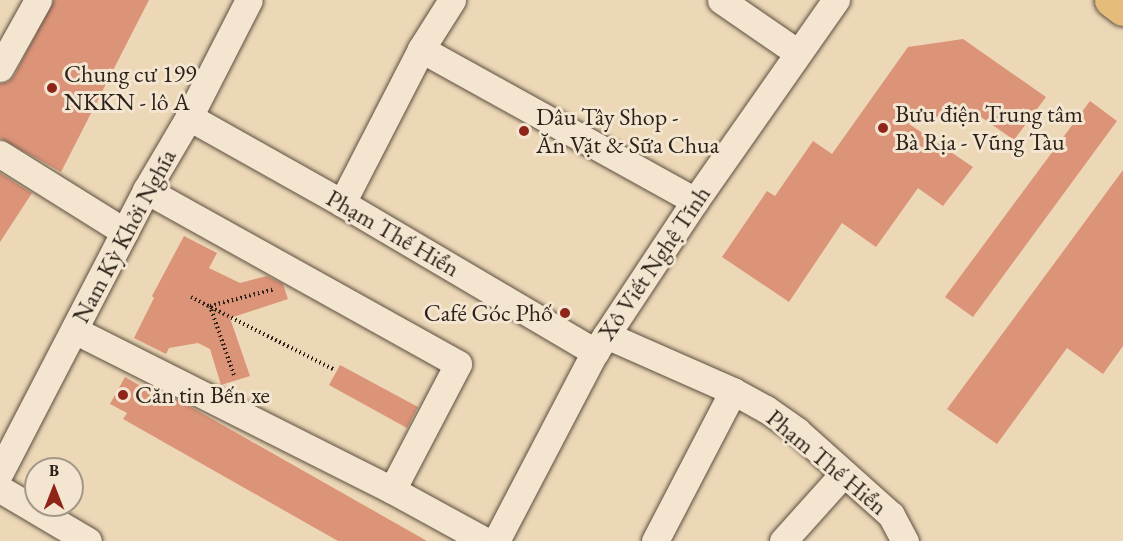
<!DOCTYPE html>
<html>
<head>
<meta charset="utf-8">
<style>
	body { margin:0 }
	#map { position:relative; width:1123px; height:541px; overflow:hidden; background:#ecd7b6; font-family:"EB Garamond",serif }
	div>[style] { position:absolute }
	.building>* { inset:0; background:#dc9479 }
	.path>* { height:4px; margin-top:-2px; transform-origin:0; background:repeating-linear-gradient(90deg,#2c2219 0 1.5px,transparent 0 4.5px) }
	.roads { filter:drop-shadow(0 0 2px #5c4f40) drop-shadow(0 0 2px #5c4f40) }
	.minor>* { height:27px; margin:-13.5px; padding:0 13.5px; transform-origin:13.5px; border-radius:13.5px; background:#f3e5d0 }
	.major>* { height:33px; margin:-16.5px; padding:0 16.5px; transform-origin:16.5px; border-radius:16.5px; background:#e6bc7b }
	.dots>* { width:16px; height:16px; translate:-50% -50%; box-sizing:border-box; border:3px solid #f3e5d0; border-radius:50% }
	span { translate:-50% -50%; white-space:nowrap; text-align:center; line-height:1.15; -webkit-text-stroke:6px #f3e5d0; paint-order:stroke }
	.poi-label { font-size:24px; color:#2c2219 }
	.left { translate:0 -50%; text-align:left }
	.right { translate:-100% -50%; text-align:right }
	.street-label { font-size:24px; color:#2c2219 }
	.north { position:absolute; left:24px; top:457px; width:60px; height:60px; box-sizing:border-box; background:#f3e5d0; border:2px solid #a39787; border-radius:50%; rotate:0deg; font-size:16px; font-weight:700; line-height:24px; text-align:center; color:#2c2219 }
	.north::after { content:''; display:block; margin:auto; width:21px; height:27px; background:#8f2418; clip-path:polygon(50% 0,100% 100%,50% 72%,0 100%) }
</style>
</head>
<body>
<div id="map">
	<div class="building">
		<div style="clip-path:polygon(54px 0,149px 0,61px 172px,0 138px,0 84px,8px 82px,14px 76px)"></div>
		<div style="clip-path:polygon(963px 39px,1046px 97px,1014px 140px,968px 108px,909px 124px,973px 167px,943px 206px,918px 188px,876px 247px,842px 223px,789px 302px,722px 257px,767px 191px,775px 196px,813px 141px,832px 154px,908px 47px)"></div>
		<div style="clip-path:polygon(1090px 101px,1117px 121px,973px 317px,945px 297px)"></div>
		<div style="clip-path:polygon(1123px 170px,1123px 346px,1103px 374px,1067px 348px,997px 444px,947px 409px)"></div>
		<div style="clip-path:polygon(0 173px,32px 193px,0 242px)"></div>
		<div style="clip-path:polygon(184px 236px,217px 253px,209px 268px,240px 283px,267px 276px,283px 284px,288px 299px,230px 318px,250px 376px,221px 385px,210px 349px,198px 343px,169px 348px,166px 354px,134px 338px,154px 298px,152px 296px)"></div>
		<div style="clip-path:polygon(340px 365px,418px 407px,407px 428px,329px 385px)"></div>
		<div style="clip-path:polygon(125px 377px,144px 388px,147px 384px,191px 407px,427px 541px,338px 541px,123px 419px,127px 413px,110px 404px)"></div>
	</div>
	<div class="path">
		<div style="left:191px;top:297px;width:161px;rotate:26.9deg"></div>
		<div style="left:234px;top:375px;width:73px;rotate:-109.2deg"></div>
		<div style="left:210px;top:306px;width:67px;rotate:-14.7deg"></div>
	</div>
	<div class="roads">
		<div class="minor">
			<div style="left:721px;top:0;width:93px;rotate:34.5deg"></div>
			<div style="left:421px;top:49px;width:313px;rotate:29deg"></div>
			<div style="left:0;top:68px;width:78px;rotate:-60.8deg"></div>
			<div style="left:189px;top:117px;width:176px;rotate:29.3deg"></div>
			<div style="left:342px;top:203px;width:294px;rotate:30.5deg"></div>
			<div style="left:0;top:154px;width:147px;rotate:32deg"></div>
			<div style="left:146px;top:190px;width:357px;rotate:29.1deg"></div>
			<div style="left:458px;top:364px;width:142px;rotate:117.6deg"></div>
			<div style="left:342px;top:203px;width:173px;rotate:-62.8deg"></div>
			<div style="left:421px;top:49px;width:58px;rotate:-57.7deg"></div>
			<div style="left:74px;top:330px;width:356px;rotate:26.7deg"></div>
			<div style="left:392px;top:490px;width:106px;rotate:28.7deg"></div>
			<div style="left:606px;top:335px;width:139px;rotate:23.8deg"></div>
			<div style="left:733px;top:391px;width:38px;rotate:29deg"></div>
			<div style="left:766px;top:409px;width:38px;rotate:35deg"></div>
			<div style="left:797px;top:431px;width:126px;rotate:41.8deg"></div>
			<div style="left:891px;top:515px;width:30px;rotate:62deg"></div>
			<div style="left:0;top:472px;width:318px;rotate:-62.6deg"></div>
			<div style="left:146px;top:190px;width:85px;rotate:-59.5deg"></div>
			<div style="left:189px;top:117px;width:131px;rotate:-62.9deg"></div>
			<div style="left:0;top:489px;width:102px;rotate:30.6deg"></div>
			<div style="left:496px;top:541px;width:213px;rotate:-62.4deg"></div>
			<div style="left:595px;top:352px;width:181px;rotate:-56.5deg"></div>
			<div style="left:695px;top:201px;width:246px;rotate:-55deg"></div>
			<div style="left:655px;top:541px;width:169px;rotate:-62.5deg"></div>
			<div style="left:783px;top:541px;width:91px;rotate:-48.1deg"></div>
		</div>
		<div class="major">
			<div style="left:1111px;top:0;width:15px;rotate:37deg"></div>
		</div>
	</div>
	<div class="dots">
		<div style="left:52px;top:88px;background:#8f2418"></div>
		<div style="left:883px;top:128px;background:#8f2418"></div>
		<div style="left:524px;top:131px;background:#8f2418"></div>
		<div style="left:565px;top:313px;background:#8f2418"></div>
		<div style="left:123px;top:395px;background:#8f2418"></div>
	</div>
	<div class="poi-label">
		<span class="left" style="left:64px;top:88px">Chung cư 199<br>NKKN - lô A</span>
		<span class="left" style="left:895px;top:128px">Bưu điện Trung tâm<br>Bà Rịa - Vũng Tàu</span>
		<span class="left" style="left:536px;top:131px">Dâu Tây Shop -<br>Ăn Vặt &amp; Sữa Chua</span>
		<span class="right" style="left:553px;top:313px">Café Góc Phố</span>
		<span class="left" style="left:135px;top:395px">Căn tin Bến xe</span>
	</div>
	<div class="street-label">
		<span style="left:393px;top:233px;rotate:30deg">Phạm Thế Hiển</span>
		<span style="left:124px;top:236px;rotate:-62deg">Nam Kỳ Khởi Nghĩa</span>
		<span style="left:654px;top:263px;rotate:-56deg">Xô Viết Nghệ Tĩnh</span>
		<span style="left:827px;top:462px;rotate:40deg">Phạm Thế Hiển</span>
	</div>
	<div class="north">B</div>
</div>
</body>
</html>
